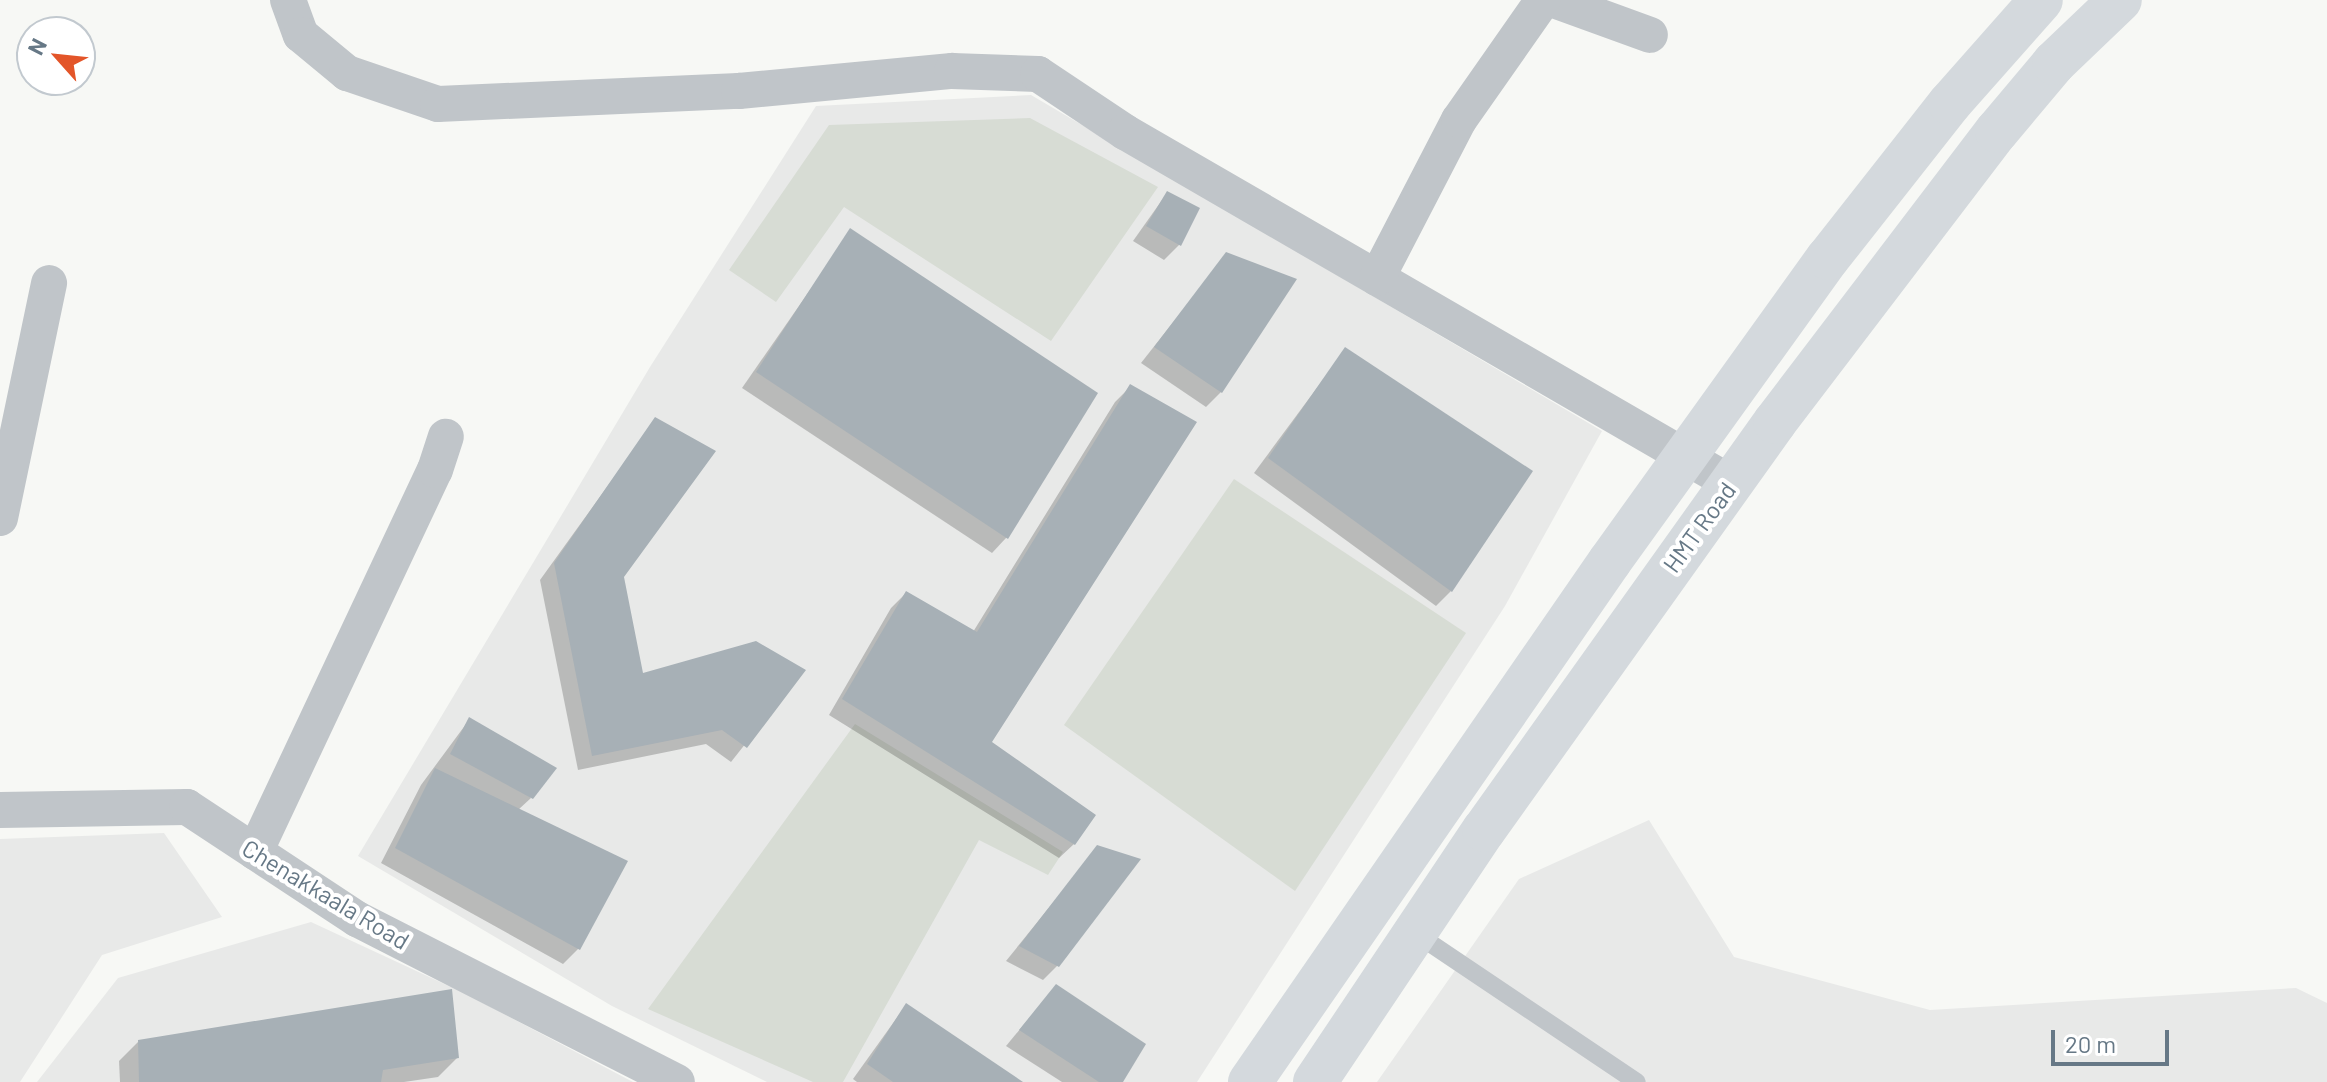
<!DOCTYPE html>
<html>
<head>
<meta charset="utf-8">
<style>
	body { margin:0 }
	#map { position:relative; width:2327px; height:1082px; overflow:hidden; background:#f7f8f5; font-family:Barlow,sans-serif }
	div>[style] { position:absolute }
	.built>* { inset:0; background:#e8e9e8 }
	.green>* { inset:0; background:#d7dcd4 }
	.shadow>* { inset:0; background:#0003 }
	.building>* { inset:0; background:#a7b0b6 }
	.service>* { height:18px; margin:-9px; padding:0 9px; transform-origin:9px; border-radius:9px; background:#c0c5c9 }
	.minor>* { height:36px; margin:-18px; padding:0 18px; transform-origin:18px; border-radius:18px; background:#c0c5c9 }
	.primary>* { height:44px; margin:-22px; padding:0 22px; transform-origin:22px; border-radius:22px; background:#d4d9dd }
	span { translate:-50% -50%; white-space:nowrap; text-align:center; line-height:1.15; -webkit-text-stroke:8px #fff; paint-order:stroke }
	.street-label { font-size:24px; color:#667886 }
	.north { position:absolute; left:16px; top:16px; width:80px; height:80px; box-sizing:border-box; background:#fff; border:2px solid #c2c9cf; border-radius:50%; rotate:297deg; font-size:22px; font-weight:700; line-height:32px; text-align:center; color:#667886 }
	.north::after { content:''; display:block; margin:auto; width:28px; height:36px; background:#e35529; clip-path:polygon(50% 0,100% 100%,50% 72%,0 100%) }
	.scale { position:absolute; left:2051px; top:1030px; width:118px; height:36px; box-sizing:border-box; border:4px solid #667886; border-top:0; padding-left:10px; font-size:24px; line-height:28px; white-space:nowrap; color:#667886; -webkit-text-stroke:6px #fff; paint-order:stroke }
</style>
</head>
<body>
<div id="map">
	<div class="built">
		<div style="clip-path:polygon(1031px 95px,1602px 431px,1505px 606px,1197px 1082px,767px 1082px,612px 1006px,358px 856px,650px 367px,816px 106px)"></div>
		<div style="clip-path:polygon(1649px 820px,1734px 957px,1930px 1010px,2296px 988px,2327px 1003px,2327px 1082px,1377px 1082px,1519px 879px)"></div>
		<div style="clip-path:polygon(164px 833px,222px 917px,102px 955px,20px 1082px,0 1082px,0 839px)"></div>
		<div style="clip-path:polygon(311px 922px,466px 994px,633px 1082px,37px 1082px,118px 978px)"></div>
	</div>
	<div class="green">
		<div style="clip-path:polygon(1030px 118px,1158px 187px,1051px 341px,844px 207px,776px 302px,729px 270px,829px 125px)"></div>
		<div style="clip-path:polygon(1234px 479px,1466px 633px,1295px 891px,1064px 725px)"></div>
		<div style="clip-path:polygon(855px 724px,1063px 852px,1048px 875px,979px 840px,843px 1082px,813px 1082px,648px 1009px)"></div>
	</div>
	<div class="shadow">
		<div style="clip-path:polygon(1167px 193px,1197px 209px,1179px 245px,1164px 260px,1133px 241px)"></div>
		<div style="clip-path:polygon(851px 231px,1096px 394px,1006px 538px,992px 553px,742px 388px)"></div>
		<div style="clip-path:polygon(1227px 254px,1221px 392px,1206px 407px,1141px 363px)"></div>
		<div style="clip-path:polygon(1345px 350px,1451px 591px,1436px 606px,1254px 473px)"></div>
		<div style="clip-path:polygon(1130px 387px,989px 743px,1074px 844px,1059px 858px,829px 715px,891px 608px,906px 593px,973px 632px,1115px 402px)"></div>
		<div style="clip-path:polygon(656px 419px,622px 577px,641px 676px,803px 671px,731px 762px,706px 744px,578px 770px,540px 580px)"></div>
		<div style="clip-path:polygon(469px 720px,531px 798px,518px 810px,625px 862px,578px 949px,563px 964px,381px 863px,421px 785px)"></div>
		<div style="clip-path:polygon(1098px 847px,1058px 965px,1043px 980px,1006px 961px)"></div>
		<div style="clip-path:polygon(1056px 986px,1120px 1082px,1062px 1082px,1006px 1046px)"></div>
		<div style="clip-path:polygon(906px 1005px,1019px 1082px,857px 1082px,853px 1079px)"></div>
		<div style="clip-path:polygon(138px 1042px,457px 1058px,438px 1077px,404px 1082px,120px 1082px,119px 1061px)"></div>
	</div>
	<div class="building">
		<div style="clip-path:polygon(1167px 191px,1200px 208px,1181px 246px,1146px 226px)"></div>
		<div style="clip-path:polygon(850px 228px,1098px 393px,1008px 539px,756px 372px)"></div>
		<div style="clip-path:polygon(1226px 252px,1297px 279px,1222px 393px,1154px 347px)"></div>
		<div style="clip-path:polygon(1345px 347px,1533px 471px,1452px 592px,1268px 458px)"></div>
		<div style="clip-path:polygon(1130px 384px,1197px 422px,992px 742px,1096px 815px,1075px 845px,842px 699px,906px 591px,977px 632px)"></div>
		<div style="clip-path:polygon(655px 417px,716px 451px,624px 577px,643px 673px,756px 641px,806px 670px,747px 748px,722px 730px,592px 756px,554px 563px)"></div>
		<div style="clip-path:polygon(469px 717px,557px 768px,533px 799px,450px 754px)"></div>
		<div style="clip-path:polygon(435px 768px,628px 861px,580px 950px,395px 848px)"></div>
		<div style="clip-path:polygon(1097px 845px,1141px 859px,1059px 967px,1019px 946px)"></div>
		<div style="clip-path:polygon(1056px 984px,1146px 1044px,1123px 1082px,1099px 1082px,1019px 1030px)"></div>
		<div style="clip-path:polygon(452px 989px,459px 1058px,383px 1070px,381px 1082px,139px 1082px,138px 1040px)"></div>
		<div style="clip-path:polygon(906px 1003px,1023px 1082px,893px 1082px,867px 1064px)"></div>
	</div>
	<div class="service">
		<div style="left:1415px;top:933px;width:267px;rotate:33.9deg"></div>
	</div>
	<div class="minor">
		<div style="left:288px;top:0;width:37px;rotate:70deg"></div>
		<div style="left:301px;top:35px;width:60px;rotate:39.6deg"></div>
		<div style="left:347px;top:73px;width:96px;rotate:18.8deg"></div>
		<div style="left:438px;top:104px;width:301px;rotate:-2.5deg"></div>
		<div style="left:739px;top:91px;width:214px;rotate:-5.4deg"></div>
		<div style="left:952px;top:71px;width:86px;rotate:2deg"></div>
		<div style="left:1038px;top:74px;width:105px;rotate:33.7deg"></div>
		<div style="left:1125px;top:132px;width:700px;rotate:30.08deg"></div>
		<div style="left:1554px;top:0;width:102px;rotate:20deg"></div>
		<div style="left:1377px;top:278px;width:178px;rotate:-62.6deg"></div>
		<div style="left:1459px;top:120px;width:146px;rotate:-55deg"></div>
		<div style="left:0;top:518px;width:240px;rotate:-78.2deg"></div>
		<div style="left:0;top:810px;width:187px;rotate:-0.9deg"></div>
		<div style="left:187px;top:807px;width:204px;rotate:33.4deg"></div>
		<div style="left:357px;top:919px;width:359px;rotate:27deg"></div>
		<div style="left:255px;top:852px;width:422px;rotate:-64.8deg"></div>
		<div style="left:435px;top:470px;width:35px;rotate:-72deg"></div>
	</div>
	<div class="primary">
		<div style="left:1250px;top:1082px;width:633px;rotate:-55.36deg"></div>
		<div style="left:1610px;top:561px;width:373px;rotate:-54.3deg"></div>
		<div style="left:1828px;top:258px;width:197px;rotate:-51.8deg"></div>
		<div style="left:1950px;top:103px;width:137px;rotate:-48.5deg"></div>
		<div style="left:1315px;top:1082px;width:303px;rotate:-56.2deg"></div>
		<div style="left:1484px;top:830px;width:501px;rotate:-54.5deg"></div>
		<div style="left:1775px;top:422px;width:366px;rotate:-52.7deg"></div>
		<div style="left:1997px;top:131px;width:89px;rotate:-50deg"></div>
		<div style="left:2054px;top:63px;width:91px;rotate:-43.7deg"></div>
	</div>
	<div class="street-label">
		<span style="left:1699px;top:527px;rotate:-54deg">HMT Road</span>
		<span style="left:326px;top:894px;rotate:31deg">Chenakkaala Road</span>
	</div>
	<div class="north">N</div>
	<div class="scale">20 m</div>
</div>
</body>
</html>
